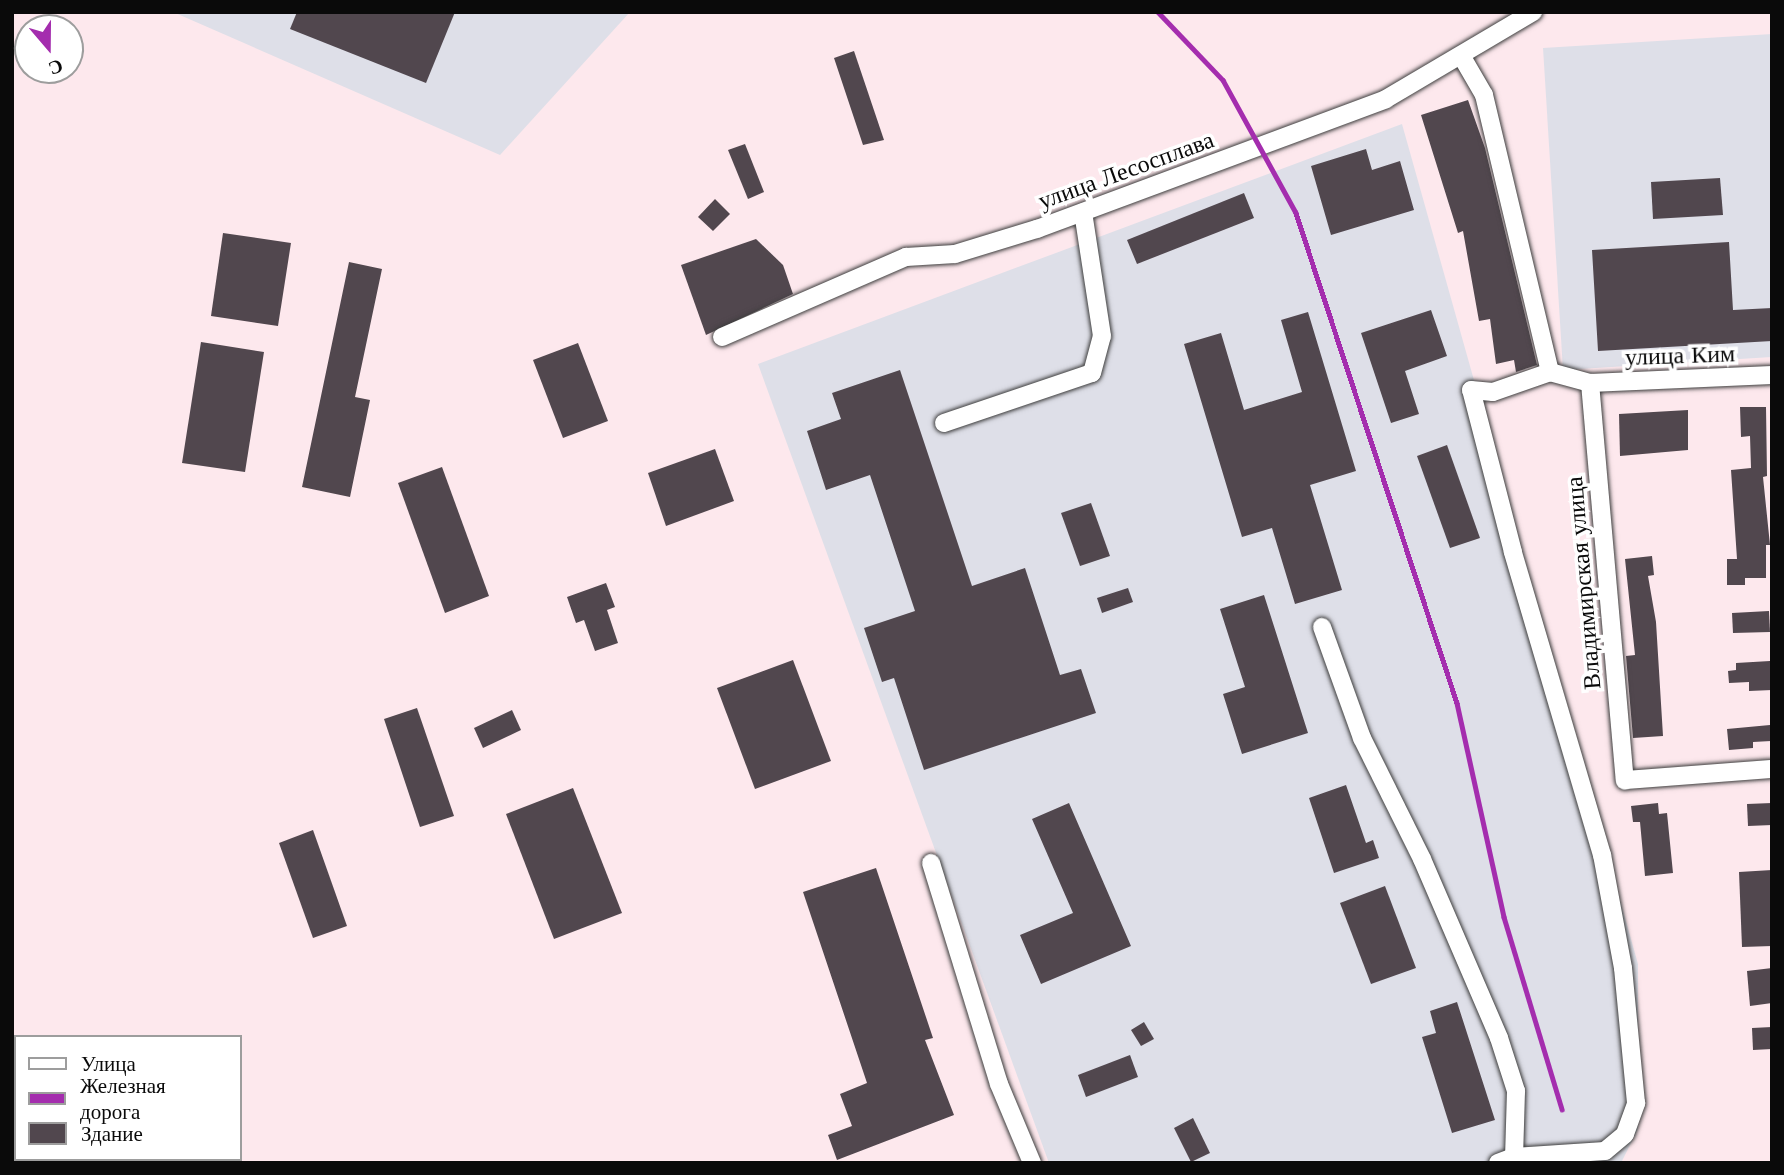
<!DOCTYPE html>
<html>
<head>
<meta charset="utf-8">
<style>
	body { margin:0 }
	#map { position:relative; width:1784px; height:1175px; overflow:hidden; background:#fde8ed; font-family:"Libre Baskerville",serif }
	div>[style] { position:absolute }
	.industrial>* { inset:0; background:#dedfe8 }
	.water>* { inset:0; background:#b0f1c6 }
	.building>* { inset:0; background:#51474e }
	.roads { filter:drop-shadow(0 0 2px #3d3d3d) drop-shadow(0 0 2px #3d3d3d) }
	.minor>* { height:18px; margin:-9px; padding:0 9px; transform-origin:9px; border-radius:9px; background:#fff }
	.rail>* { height:4.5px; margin:-2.25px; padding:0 2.25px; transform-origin:2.25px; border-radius:2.25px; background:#a42dae }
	span { translate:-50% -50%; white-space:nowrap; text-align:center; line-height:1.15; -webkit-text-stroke:7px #fff; paint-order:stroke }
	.street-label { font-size:24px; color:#0a0a0a }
	.frame { position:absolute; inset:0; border:14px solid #0a0a0a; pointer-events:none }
	.legend { position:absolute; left:14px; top:1035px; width:228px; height:126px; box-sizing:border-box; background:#fff; border:2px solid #9d9d9d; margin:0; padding:9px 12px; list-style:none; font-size:21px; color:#0a0a0a }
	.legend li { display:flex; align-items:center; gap:14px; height:35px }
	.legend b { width:35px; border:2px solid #9d9d9d }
	.north { position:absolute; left:14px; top:14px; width:70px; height:70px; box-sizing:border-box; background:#fff; border:2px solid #9d9d9d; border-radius:50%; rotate:160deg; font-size:19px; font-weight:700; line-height:28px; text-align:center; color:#0a0a0a }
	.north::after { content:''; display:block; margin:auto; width:24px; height:32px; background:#a42dae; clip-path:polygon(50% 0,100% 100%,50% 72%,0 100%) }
</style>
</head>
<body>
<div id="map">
	<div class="industrial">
		<div style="clip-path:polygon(173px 12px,630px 12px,500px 155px)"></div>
		<div style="clip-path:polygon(1772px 34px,1772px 357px,1563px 370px,1543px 48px)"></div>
		<div style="clip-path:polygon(1402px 124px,1638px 964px,1638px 1129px,1621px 1163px,1049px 1163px,758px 364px)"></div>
	</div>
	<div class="water">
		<div style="clip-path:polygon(12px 1125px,16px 1159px,71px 1163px,12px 1163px)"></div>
	</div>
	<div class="building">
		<div style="clip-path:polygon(297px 12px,455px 12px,426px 83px,290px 29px)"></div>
		<div style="clip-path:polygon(854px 51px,884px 140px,863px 145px,834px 58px)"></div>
		<div style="clip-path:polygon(1468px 100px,1485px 148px,1537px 365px,1516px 372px,1514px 360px,1496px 364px,1490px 319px,1479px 321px,1463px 231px,1458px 233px,1421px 115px)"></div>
		<div style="clip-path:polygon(745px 144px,764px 192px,748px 199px,728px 150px)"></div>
		<div style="clip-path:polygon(1366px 149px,1372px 170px,1400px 161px,1414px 210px,1331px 235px,1311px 166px)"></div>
		<div style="clip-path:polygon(1720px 178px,1723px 215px,1653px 219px,1651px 182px)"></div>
		<div style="clip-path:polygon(1244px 193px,1254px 218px,1137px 264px,1127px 240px)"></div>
		<div style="clip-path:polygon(715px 199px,730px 214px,713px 231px,698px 217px)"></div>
		<div style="clip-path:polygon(223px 233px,291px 243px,278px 326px,211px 316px)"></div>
		<div style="clip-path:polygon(756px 239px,783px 265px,793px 294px,706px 335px,681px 265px)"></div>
		<div style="clip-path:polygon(1729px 242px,1733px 310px,1772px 308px,1772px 341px,1598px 351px,1592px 250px)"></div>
		<div style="clip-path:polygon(349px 262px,382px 269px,355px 397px,370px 400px,350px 497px,302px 487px)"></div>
		<div style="clip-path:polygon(1431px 310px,1447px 356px,1405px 371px,1419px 414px,1391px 423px,1361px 333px)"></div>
		<div style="clip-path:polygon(1308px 312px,1356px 471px,1310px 485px,1342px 590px,1295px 604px,1272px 528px,1242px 537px,1184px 344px,1221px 333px,1244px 410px,1302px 392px,1281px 320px)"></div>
		<div style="clip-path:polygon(201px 342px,264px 352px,245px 472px,182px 463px)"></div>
		<div style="clip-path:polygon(578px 343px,608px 421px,563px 438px,533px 360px)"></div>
		<div style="clip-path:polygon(900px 370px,972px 586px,1025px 568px,1060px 675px,1081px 669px,1096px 713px,924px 770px,894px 678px,882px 682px,864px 628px,915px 611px,870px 475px,826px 490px,807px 431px,841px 419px,832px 393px)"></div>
		<div style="clip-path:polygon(1740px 407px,1766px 407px,1767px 476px,1763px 477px,1770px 545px,1766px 545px,1766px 578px,1745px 578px,1745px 585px,1727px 585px,1727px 559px,1737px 559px,1731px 470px,1751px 468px,1750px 436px,1741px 437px)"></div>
		<div style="clip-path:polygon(1688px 410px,1688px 450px,1620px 456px,1619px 414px)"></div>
		<div style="clip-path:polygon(1447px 445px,1480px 538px,1450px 548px,1417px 456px)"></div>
		<div style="clip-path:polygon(715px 449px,734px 501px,666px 526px,648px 473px)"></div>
		<div style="clip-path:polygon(442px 467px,489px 596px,445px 613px,398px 483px)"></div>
		<div style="clip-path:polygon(1091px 503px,1110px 556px,1080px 566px,1061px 513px)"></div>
		<div style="clip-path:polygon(1652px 556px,1654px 575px,1648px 576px,1656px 622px,1663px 736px,1633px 738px,1626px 656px,1635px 655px,1625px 559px)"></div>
		<div style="clip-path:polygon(606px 583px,615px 607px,607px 610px,618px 643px,595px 651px,584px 620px,576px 623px,567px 597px)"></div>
		<div style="clip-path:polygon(1128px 588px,1133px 602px,1102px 613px,1097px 598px)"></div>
		<div style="clip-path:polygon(1264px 595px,1308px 733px,1242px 754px,1223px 694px,1245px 687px,1220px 609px)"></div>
		<div style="clip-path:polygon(1769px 611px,1770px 632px,1733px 633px,1732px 613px)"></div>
		<div style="clip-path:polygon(793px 660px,831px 761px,755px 789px,717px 688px)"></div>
		<div style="clip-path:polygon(1770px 661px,1772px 690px,1749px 691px,1749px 682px,1729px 683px,1728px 671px,1736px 670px,1736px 663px)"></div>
		<div style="clip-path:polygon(417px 708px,454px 816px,420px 827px,384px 719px)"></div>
		<div style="clip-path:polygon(512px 710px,521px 730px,483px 748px,474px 728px)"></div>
		<div style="clip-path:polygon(1770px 725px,1771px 741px,1753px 742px,1753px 748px,1729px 750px,1727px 729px)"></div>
		<div style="clip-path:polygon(1346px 785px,1366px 843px,1373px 840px,1379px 858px,1334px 873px,1309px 798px)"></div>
		<div style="clip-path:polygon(573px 788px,622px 913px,554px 939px,506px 814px)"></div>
		<div style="clip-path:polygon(1069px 803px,1131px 946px,1041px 984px,1020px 935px,1073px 913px,1032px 819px)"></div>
		<div style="clip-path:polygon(1658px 803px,1659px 814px,1667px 813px,1673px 873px,1645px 876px,1640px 822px,1633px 822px,1631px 806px)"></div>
		<div style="clip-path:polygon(1772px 803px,1772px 825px,1748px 826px,1747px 804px)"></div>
		<div style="clip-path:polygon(313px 830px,347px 926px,313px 938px,279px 843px)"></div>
		<div style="clip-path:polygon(876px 868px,933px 1038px,925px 1040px,954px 1115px,837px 1160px,828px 1135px,852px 1126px,840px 1094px,867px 1083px,803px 892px)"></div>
		<div style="clip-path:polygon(1772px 870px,1772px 946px,1742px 947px,1739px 872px)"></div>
		<div style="clip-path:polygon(1385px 886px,1416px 968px,1371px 984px,1340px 903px)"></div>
		<div style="clip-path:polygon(1772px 968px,1772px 1003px,1750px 1006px,1747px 971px)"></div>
		<div style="clip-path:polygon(1457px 1002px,1495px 1120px,1452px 1133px,1422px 1037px,1436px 1033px,1430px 1011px)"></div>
		<div style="clip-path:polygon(1144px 1022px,1154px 1039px,1141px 1046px,1131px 1030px)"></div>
		<div style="clip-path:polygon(1772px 1027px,1772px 1049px,1753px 1050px,1752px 1028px)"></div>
		<div style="clip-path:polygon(1130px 1055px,1138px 1077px,1086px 1097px,1078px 1075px)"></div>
		<div style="clip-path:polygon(1193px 1118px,1210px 1153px,1191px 1162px,1174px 1128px)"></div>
	</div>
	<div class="roads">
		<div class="minor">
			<div style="left:1462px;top:57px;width:44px;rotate:59.9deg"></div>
			<div style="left:1484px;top:95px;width:285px;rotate:76.6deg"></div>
			<div style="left:1550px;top:372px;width:41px;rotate:15.4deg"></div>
			<div style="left:1590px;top:383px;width:182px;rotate:-2.5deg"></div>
			<div style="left:722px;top:337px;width:201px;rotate:-23.5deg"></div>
			<div style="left:906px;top:257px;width:49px;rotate:-3.5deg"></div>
			<div style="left:955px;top:254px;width:86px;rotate:-17deg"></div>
			<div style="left:1037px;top:229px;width:372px;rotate:-20.4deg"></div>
			<div style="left:1386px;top:99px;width:171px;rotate:-30.6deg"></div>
			<div style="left:1590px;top:383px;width:399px;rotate:85deg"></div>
			<div style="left:1625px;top:780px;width:147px;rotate:-4.3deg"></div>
			<div style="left:944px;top:423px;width:156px;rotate:-18.7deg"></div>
			<div style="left:1092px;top:373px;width:38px;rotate:-75deg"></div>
			<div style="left:1102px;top:336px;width:125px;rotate:-98.7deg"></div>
			<div style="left:1322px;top:627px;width:118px;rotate:70.2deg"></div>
			<div style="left:1362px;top:738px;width:135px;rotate:63.6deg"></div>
			<div style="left:1422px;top:859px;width:195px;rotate:66.7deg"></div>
			<div style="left:1499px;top:1038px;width:56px;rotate:72.2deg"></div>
			<div style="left:1516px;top:1091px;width:66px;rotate:91.7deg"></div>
			<div style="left:931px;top:863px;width:231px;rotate:72.9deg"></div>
			<div style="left:999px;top:1084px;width:86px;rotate:67.3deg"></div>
			<div style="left:1498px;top:1163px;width:17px;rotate:-21deg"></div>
			<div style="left:1514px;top:1157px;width:91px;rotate:-3.8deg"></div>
			<div style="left:1605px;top:1151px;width:26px;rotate:-40deg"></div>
			<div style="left:1625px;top:1134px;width:33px;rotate:-70deg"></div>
			<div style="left:1636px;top:1103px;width:136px;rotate:-95.5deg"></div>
			<div style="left:1623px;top:968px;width:115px;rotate:-100.5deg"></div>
			<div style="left:1602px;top:855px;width:316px;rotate:-106.4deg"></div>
			<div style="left:1513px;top:552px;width:167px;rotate:-104.5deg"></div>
			<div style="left:1471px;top:390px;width:22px;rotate:5deg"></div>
			<div style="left:1493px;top:392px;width:60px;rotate:-19.3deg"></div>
		</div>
	</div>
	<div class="rail">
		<div style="left:1158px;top:12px;width:94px;rotate:46.3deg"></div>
		<div style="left:1223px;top:80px;width:152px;rotate:61.2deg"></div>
		<div style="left:1296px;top:213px;width:516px;rotate:71.81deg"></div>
		<div style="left:1457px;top:703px;width:219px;rotate:77.6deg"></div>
		<div style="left:1504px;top:917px;width:201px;rotate:73.2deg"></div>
	</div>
	<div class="street-label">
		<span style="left:1126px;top:170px;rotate:-20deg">улица Лесосплава</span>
		<span style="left:1680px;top:355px;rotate:-2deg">улица Ким</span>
		<span style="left:1583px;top:583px;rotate:-95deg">Владимирская улица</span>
	</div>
	<div class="frame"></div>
	<ul class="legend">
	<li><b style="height:9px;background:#fff"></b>Улица</li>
	<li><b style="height:9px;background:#a42dae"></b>Железная дорога</li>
	<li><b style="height:19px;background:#51474e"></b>Здание</li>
	</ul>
	<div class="north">С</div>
</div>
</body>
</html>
